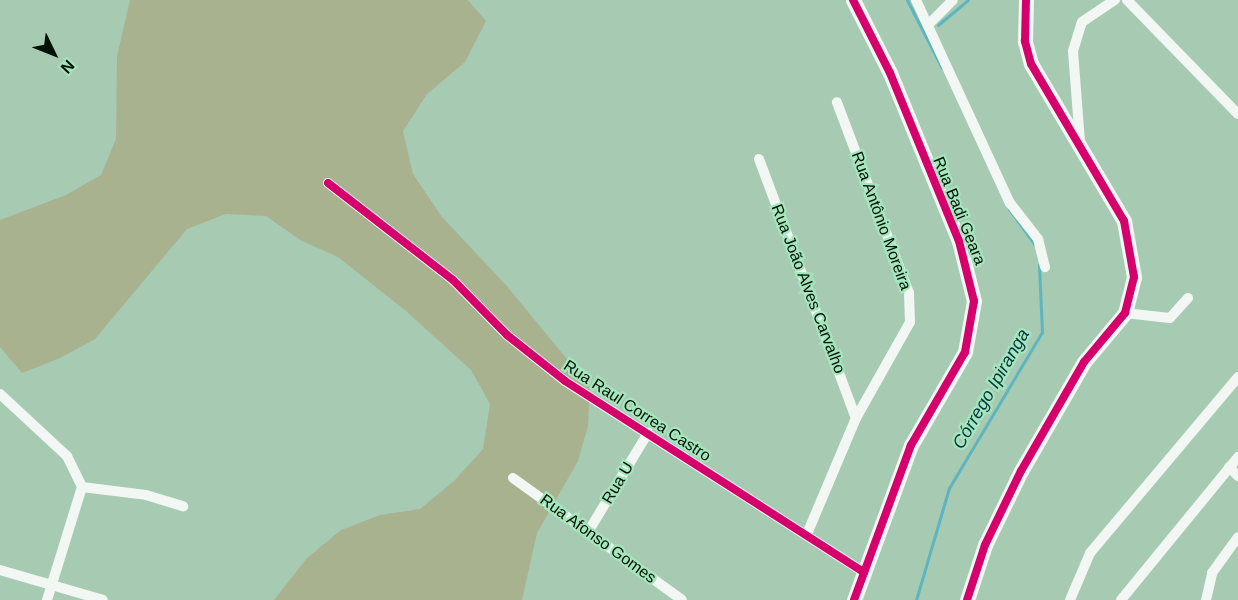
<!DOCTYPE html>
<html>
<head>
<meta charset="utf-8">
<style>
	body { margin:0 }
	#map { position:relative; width:1238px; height:600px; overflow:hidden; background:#a7cab3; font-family:Arial,sans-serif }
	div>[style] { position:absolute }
	.green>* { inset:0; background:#a9b28f }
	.stream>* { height:3px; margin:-1.5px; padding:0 1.5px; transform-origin:1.5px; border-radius:1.5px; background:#5eb5bf }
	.street>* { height:10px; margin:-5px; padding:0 5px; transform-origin:5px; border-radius:5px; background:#f2f7f4 }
	.secondary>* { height:15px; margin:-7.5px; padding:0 7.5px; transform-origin:7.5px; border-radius:7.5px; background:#f2f7f4 }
	.cycleway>* { height:8px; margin:-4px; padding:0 4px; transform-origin:4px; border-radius:4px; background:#d6006c }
	span { translate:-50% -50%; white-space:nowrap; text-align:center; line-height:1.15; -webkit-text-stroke:4.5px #a5e6bc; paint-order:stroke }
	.street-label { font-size:16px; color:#001105 }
	.water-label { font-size:18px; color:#033742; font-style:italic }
	.north { position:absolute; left:24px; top:24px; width:60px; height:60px; -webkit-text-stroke:4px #a5e6bc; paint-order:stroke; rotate:133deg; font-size:16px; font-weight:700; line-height:24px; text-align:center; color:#001105 }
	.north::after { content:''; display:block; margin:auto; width:21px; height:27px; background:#001105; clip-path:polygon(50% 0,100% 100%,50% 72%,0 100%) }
</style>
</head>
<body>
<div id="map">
	<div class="green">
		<div style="clip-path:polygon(130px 0,468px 0,486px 21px,465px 62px,427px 94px,403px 131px,413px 174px,442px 217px,506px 285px,590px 387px,588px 426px,578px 461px,537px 533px,522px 600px,274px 600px,307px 558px,341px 530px,380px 515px,420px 509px,454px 481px,483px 449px,490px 404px,471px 370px,406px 311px,338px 257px,302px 241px,266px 216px,226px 214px,187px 229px,95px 339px,60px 358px,22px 373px,0 347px,0 220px,66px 195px,101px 175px,116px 139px,117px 56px)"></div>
	</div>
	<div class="stream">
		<div style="left:907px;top:0;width:76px;rotate:62.8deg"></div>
		<div style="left:938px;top:25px;width:39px;rotate:-40deg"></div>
		<div style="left:1009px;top:209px;width:44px;rotate:54.2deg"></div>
		<div style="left:916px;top:600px;width:117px;rotate:-73.6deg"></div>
		<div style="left:949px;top:488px;width:182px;rotate:-59.2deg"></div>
		<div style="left:1042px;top:332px;width:67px;rotate:-92.6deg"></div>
	</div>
	<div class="street">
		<div style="left:916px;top:0;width:224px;rotate:65.2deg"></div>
		<div style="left:1010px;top:203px;width:46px;rotate:52.1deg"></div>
		<div style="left:1038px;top:239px;width:29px;rotate:76deg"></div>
		<div style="left:1127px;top:0;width:159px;rotate:45.8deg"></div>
		<div style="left:928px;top:25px;width:35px;rotate:-45deg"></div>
		<div style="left:1080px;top:142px;width:91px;rotate:-94.4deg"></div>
		<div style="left:1073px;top:51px;width:30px;rotate:-73deg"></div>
		<div style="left:1082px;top:22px;width:40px;rotate:-34deg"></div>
		<div style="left:759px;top:159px;width:277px;rotate:69.5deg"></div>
		<div style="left:328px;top:183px;width:158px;rotate:37.8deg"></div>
		<div style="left:453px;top:280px;width:77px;rotate:45.5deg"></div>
		<div style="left:507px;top:335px;width:74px;rotate:38.4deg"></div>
		<div style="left:565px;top:381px;width:355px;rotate:32.6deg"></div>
		<div style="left:1125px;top:313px;width:45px;rotate:6.3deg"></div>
		<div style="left:1170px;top:318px;width:27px;rotate:-48deg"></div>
		<div style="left:0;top:394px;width:91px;rotate:42.8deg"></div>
		<div style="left:67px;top:456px;width:34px;rotate:64deg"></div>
		<div style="left:1229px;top:467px;width:13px;rotate:45deg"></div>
		<div style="left:513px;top:478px;width:208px;rotate:35.8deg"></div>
		<div style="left:82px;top:487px;width:64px;rotate:7.1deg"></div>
		<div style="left:146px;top:495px;width:39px;rotate:17deg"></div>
		<div style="left:588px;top:532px;width:116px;rotate:-58.8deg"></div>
		<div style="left:807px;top:534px;width:126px;rotate:-67.1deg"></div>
		<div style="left:856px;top:418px;width:110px;rotate:-60.6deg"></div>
		<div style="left:910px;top:322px;width:29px;rotate:-92deg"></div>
		<div style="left:909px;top:293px;width:204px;rotate:-110.7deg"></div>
		<div style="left:0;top:570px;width:107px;rotate:16.2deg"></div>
		<div style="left:47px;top:600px;width:118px;rotate:-72.8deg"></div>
		<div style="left:1070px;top:600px;width:51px;rotate:-66.9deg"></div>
		<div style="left:1090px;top:553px;width:230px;rotate:-49.9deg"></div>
		<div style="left:1121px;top:600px;width:185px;rotate:-50.7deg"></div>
		<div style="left:1206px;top:600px;width:28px;rotate:-77deg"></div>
		<div style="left:1212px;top:573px;width:44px;rotate:-54.2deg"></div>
	</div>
	<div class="secondary">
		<div style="left:853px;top:0;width:82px;rotate:63.1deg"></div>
		<div style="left:890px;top:73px;width:182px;rotate:67.7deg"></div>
		<div style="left:959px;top:241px;width:62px;rotate:76deg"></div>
		<div style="left:974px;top:301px;width:52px;rotate:100deg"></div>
		<div style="left:965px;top:352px;width:108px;rotate:120.1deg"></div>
		<div style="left:911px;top:445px;width:165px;rotate:110.2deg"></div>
		<div style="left:967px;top:600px;width:58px;rotate:-71.9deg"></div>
		<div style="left:985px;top:545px;width:82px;rotate:-64.1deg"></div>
		<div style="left:1021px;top:471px;width:126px;rotate:-60deg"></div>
		<div style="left:1084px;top:362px;width:64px;rotate:-50.1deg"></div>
		<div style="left:1125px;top:313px;width:37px;rotate:-76deg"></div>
		<div style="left:1134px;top:277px;width:57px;rotate:-100.1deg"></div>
		<div style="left:1124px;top:221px;width:182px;rotate:-120.6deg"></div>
		<div style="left:1031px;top:64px;width:24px;rotate:-105deg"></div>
		<div style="left:1025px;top:41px;width:41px;rotate:-88.6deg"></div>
	</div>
	<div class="cycleway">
		<div style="left:853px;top:0;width:82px;rotate:63.1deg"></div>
		<div style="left:890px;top:73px;width:182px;rotate:67.7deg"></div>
		<div style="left:959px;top:241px;width:62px;rotate:76deg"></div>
		<div style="left:974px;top:301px;width:52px;rotate:100deg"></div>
		<div style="left:965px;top:352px;width:108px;rotate:120.1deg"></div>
		<div style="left:911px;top:445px;width:165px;rotate:110.2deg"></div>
		<div style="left:328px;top:183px;width:158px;rotate:37.8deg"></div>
		<div style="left:453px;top:280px;width:77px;rotate:45.5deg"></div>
		<div style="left:507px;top:335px;width:74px;rotate:38.4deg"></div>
		<div style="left:565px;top:381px;width:355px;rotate:32.6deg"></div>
		<div style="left:967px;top:600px;width:58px;rotate:-71.9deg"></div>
		<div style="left:985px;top:545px;width:82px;rotate:-64.1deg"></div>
		<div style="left:1021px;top:471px;width:126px;rotate:-60deg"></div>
		<div style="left:1084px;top:362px;width:64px;rotate:-50.1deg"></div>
		<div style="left:1125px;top:313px;width:37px;rotate:-76deg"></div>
		<div style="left:1134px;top:277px;width:57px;rotate:-100.1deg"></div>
		<div style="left:1124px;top:221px;width:182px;rotate:-120.6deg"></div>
		<div style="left:1031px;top:64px;width:24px;rotate:-105deg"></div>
		<div style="left:1025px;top:41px;width:41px;rotate:-88.6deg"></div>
	</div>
	<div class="street-label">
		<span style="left:959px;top:211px;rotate:68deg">Rua Badi Geara</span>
		<span style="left:881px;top:221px;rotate:70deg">Rua Antônio Moreira</span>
		<span style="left:808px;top:289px;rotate:69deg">Rua João Alves Carvalho</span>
		<span style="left:637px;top:411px;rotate:33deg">Rua Raul Correa Castro</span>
		<span style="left:618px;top:483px;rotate:-59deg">Rua U</span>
		<span style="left:598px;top:539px;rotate:36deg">Rua Afonso Gomes</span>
	</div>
	<div class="water-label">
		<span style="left:991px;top:389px;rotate:-60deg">Córrego Ipiranga</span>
	</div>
	<div class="north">N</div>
</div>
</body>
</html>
